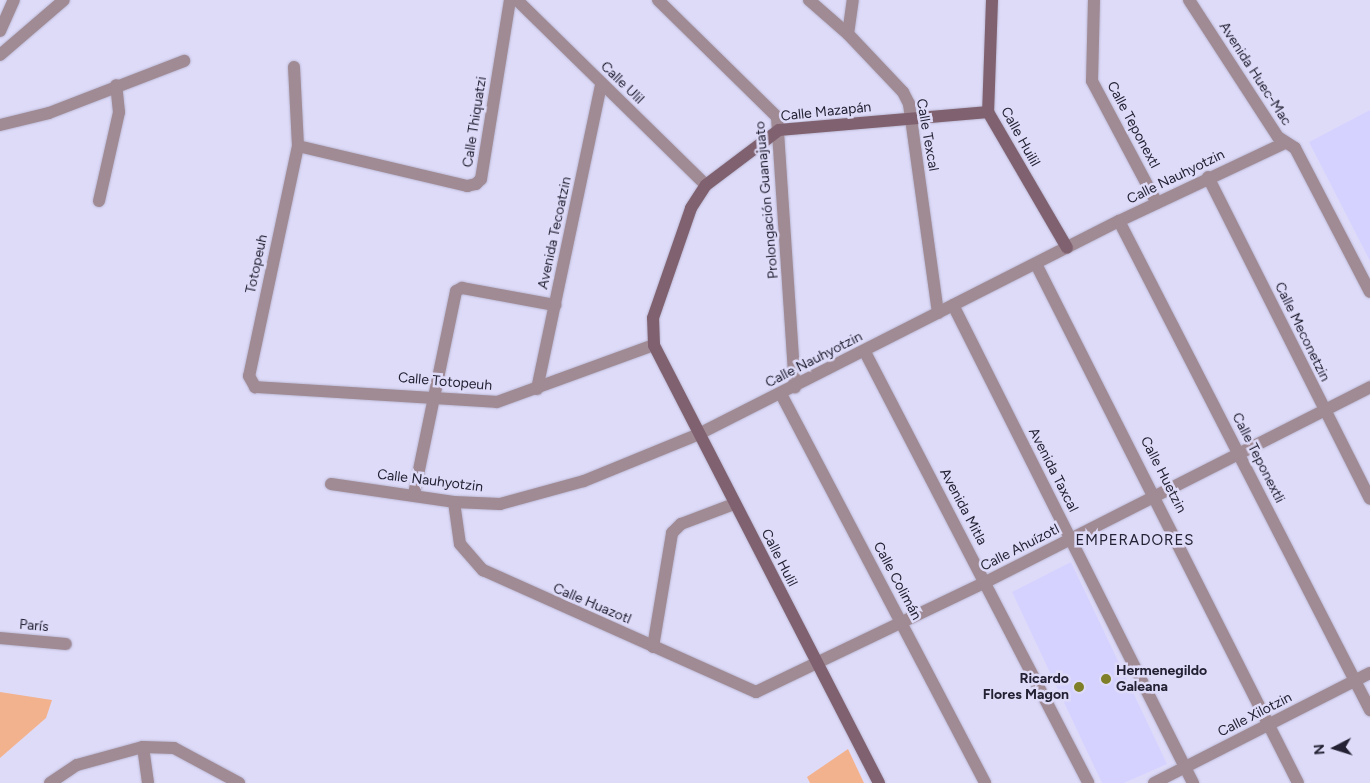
<!DOCTYPE html>
<html>
<head>
<meta charset="utf-8">
<style>
	body { margin:0 }
	#map { position:relative; width:1370px; height:783px; overflow:hidden; background:#dedbf9; font-family:Figtree,sans-serif }
	div>[style] { position:absolute }
	.built>* { inset:0; background:#d6d2ff }
	.green>* { inset:0; background:#f3b28e }
	.roads { filter:drop-shadow(0 0 1px #bcbad5) drop-shadow(0 0 1px #bcbad5) }
	.street>* { height:12px; margin:-6px; padding:0 6px; transform-origin:6px; border-radius:6px; background:#a08a94 }
	.secondary>* { height:12px; margin:-6px; padding:0 6px; transform-origin:6px; border-radius:6px; background:#80616f }
	.dots>* { width:14px; height:14px; translate:-50% -50%; box-sizing:border-box; border:2px solid #dedbf9; border-radius:50% }
	span { translate:-50% -50%; white-space:nowrap; text-align:center; line-height:1.15; -webkit-text-stroke:5px #dedbf9; paint-order:stroke }
	.street-label { font-size:14px; color:#232133 }
	.poi-label { font-size:14px; color:#232133; font-weight:700 }
	.left { translate:0 -50%; text-align:left }
	.right { translate:-100% -50%; text-align:right }
	.neighbourhood-label { font-size:15px; color:#232133; letter-spacing:1px }
	.north { position:absolute; left:1310px; top:723px; width:50px; height:50px; -webkit-text-stroke:4px #dedbf9; paint-order:stroke; rotate:265deg; font-size:14px; font-weight:700; line-height:20px; text-align:center; color:#232133 }
	.north::after { content:''; display:block; margin:auto; width:18px; height:22px; background:#232133; clip-path:polygon(50% 0,100% 100%,50% 72%,0 100%) }
</style>
</head>
<body>
<div id="map">
	<div class="built">
		<div style="clip-path:polygon(1370px 110px,1370px 261px,1309px 142px)"></div>
		<div style="clip-path:polygon(1071px 562px,1167px 764px,1124px 783px,1102px 783px,1012px 592px)"></div>
	</div>
	<div class="green">
		<div style="clip-path:polygon(0 692px,52px 700px,46px 718px,0 758px)"></div>
		<div style="clip-path:polygon(848px 749px,864px 783px,810px 783px,807px 777px)"></div>
	</div>
	<div class="roads">
		<div class="street">
			<div style="left:517px;top:0;width:264px;rotate:44.4deg"></div>
			<div style="left:658px;top:0;width:167px;rotate:44.5deg"></div>
			<div style="left:777px;top:117px;width:271px;rotate:86.2deg"></div>
			<div style="left:809px;top:0;width:52px;rotate:41.1deg"></div>
			<div style="left:848px;top:34px;width:80px;rotate:46.5deg"></div>
			<div style="left:903px;top:92px;width:13px;rotate:63deg"></div>
			<div style="left:909px;top:104px;width:211px;rotate:82.1deg"></div>
			<div style="left:1094px;top:0;width:81px;rotate:91.4deg"></div>
			<div style="left:1092px;top:81px;width:138px;rotate:62deg"></div>
			<div style="left:1189px;top:0;width:163px;rotate:57deg"></div>
			<div style="left:1278px;top:137px;width:20px;rotate:33deg"></div>
			<div style="left:1295px;top:148px;width:162px;rotate:62.5deg"></div>
			<div style="left:0;top:31px;width:34px;rotate:-66deg"></div>
			<div style="left:848px;top:34px;width:34px;rotate:-82deg"></div>
			<div style="left:0;top:55px;width:84px;rotate:-40.7deg"></div>
			<div style="left:294px;top:67px;width:79px;rotate:87.1deg"></div>
			<div style="left:298px;top:146px;width:235px;rotate:102deg"></div>
			<div style="left:249px;top:376px;width:13px;rotate:61deg"></div>
			<div style="left:255px;top:387px;width:242px;rotate:3.5deg"></div>
			<div style="left:497px;top:402px;width:167px;rotate:-20deg"></div>
			<div style="left:0;top:125px;width:50px;rotate:-13.8deg"></div>
			<div style="left:49px;top:113px;width:145px;rotate:-21.1deg"></div>
			<div style="left:298px;top:146px;width:174px;rotate:13.3deg"></div>
			<div style="left:467px;top:186px;width:9px;rotate:-13deg"></div>
			<div style="left:476px;top:184px;width:7px;rotate:-45deg"></div>
			<div style="left:481px;top:179px;width:181px;rotate:-80.8deg"></div>
			<div style="left:1208px;top:177px;width:360px;rotate:63.3deg"></div>
			<div style="left:99px;top:201px;width:91px;rotate:-77.3deg"></div>
			<div style="left:119px;top:112px;width:27px;rotate:-96deg"></div>
			<div style="left:1119px;top:221px;width:550px;rotate:62.83deg"></div>
			<div style="left:1036px;top:264px;width:581px;rotate:63.21deg"></div>
			<div style="left:953px;top:305px;width:535px;rotate:63.34deg"></div>
			<div style="left:865px;top:352px;width:485px;rotate:62.6deg"></div>
			<div style="left:537px;top:389px;width:312px;rotate:-78.1deg"></div>
			<div style="left:781px;top:394px;width:439px;rotate:62.3deg"></div>
			<div style="left:331px;top:484px;width:124px;rotate:8.3deg"></div>
			<div style="left:454px;top:502px;width:46px;rotate:2.5deg"></div>
			<div style="left:500px;top:504px;width:87px;rotate:-15.3deg"></div>
			<div style="left:584px;top:481px;width:124px;rotate:-22.2deg"></div>
			<div style="left:699px;top:434px;width:471px;rotate:-26.9deg"></div>
			<div style="left:1119px;top:221px;width:183px;rotate:-25.2deg"></div>
			<div style="left:414px;top:494px;width:207px;rotate:-78.3deg"></div>
			<div style="left:456px;top:291px;width:7px;rotate:-27deg"></div>
			<div style="left:462px;top:288px;width:95px;rotate:10.4deg"></div>
			<div style="left:454px;top:502px;width:42px;rotate:81.9deg"></div>
			<div style="left:460px;top:544px;width:35px;rotate:49deg"></div>
			<div style="left:483px;top:570px;width:299px;rotate:24.1deg"></div>
			<div style="left:756px;top:692px;width:255px;rotate:-25.6deg"></div>
			<div style="left:986px;top:582px;width:431px;rotate:-26.9deg"></div>
			<div style="left:0;top:638px;width:66px;rotate:5.2deg"></div>
			<div style="left:653px;top:647px;width:116px;rotate:-80.5deg"></div>
			<div style="left:672px;top:533px;width:13px;rotate:-45deg"></div>
			<div style="left:681px;top:524px;width:57px;rotate:-20.7deg"></div>
			<div style="left:143px;top:747px;width:36px;rotate:82deg"></div>
			<div style="left:50px;top:783px;width:32px;rotate:-34deg"></div>
			<div style="left:77px;top:765px;width:68px;rotate:-15.3deg"></div>
			<div style="left:143px;top:747px;width:31px;rotate:2deg"></div>
			<div style="left:174px;top:748px;width:74px;rotate:28.3deg"></div>
			<div style="left:1154px;top:783px;width:242px;rotate:-27deg"></div>
		</div>
		<div class="secondary">
			<div style="left:992px;top:0;width:112px;rotate:92deg"></div>
			<div style="left:988px;top:112px;width:157px;rotate:59.8deg"></div>
			<div style="left:879px;top:783px;width:492px;rotate:-117.2deg"></div>
			<div style="left:654px;top:345px;width:27px;rotate:-92deg"></div>
			<div style="left:653px;top:318px;width:116px;rotate:-70.9deg"></div>
			<div style="left:691px;top:208px;width:27px;rotate:-57deg"></div>
			<div style="left:706px;top:185px;width:91px;rotate:-37deg"></div>
			<div style="left:779px;top:130px;width:210px;rotate:-4.9deg"></div>
		</div>
	</div>
	<div class="dots">
		<div style="left:1106px;top:679px;background:#7e7f27"></div>
		<div style="left:1079px;top:687px;background:#7e7f27"></div>
	</div>
	<div class="street-label">
		<span style="left:1255px;top:74px;rotate:57deg">Avenida Huec-Mac</span>
		<span style="left:622px;top:83px;rotate:44deg">Calle Ulil</span>
		<span style="left:826px;top:112px;rotate:-6deg">Calle Mazapán</span>
		<span style="left:475px;top:122px;rotate:-81deg">Calle Thiquatzi</span>
		<span style="left:1133px;top:125px;rotate:62deg">Calle Teponextl</span>
		<span style="left:927px;top:135px;rotate:80deg">Calle Texcal</span>
		<span style="left:1020px;top:137px;rotate:61deg">Calle Huilil</span>
		<span style="left:1176px;top:177px;rotate:-26deg">Calle Nauhyotzin</span>
		<span style="left:767px;top:200px;rotate:-95deg">Prolongación Guanajuato</span>
		<span style="left:555px;top:233px;rotate:-78deg">Avenida Tecoatzin</span>
		<span style="left:257px;top:264px;rotate:-78deg">Totopeuh</span>
		<span style="left:1302px;top:332px;rotate:64deg">Calle Meconetzin</span>
		<span style="left:814px;top:360px;rotate:-27deg">Calle Nauhyotzin</span>
		<span style="left:445px;top:382px;rotate:5deg">Calle Totopeuh</span>
		<span style="left:1258px;top:458px;rotate:63deg">Calle Teponextli</span>
		<span style="left:1053px;top:470px;rotate:63deg">Avenida Taxcal</span>
		<span style="left:1163px;top:475px;rotate:63deg">Calle Huetzin</span>
		<span style="left:430px;top:481px;rotate:7deg">Calle Nauhyotzin</span>
		<span style="left:963px;top:507px;rotate:62deg">Avenida Mitla</span>
		<span style="left:1020px;top:548px;rotate:-27deg">Calle Ahuízotl</span>
		<span style="left:779px;top:558px;rotate:63deg">Calle Hulil</span>
		<span style="left:897px;top:581px;rotate:62deg">Calle Colimán</span>
		<span style="left:592px;top:604px;rotate:23deg">Calle Huazotl</span>
		<span style="left:34px;top:626px;rotate:5deg">París</span>
		<span style="left:1255px;top:715px;rotate:-27deg">Calle Xilotzin</span>
	</div>
	<div class="poi-label">
		<span class="left" style="left:1116px;top:679px">Hermenegildo<br>Galeana</span>
		<span class="right" style="left:1069px;top:687px">Ricardo<br>Flores Magon</span>
	</div>
	<div class="neighbourhood-label">
		<span style="left:1135px;top:541px">EMPERADORES</span>
	</div>
	<div class="north">N</div>
</div>
</body>
</html>
